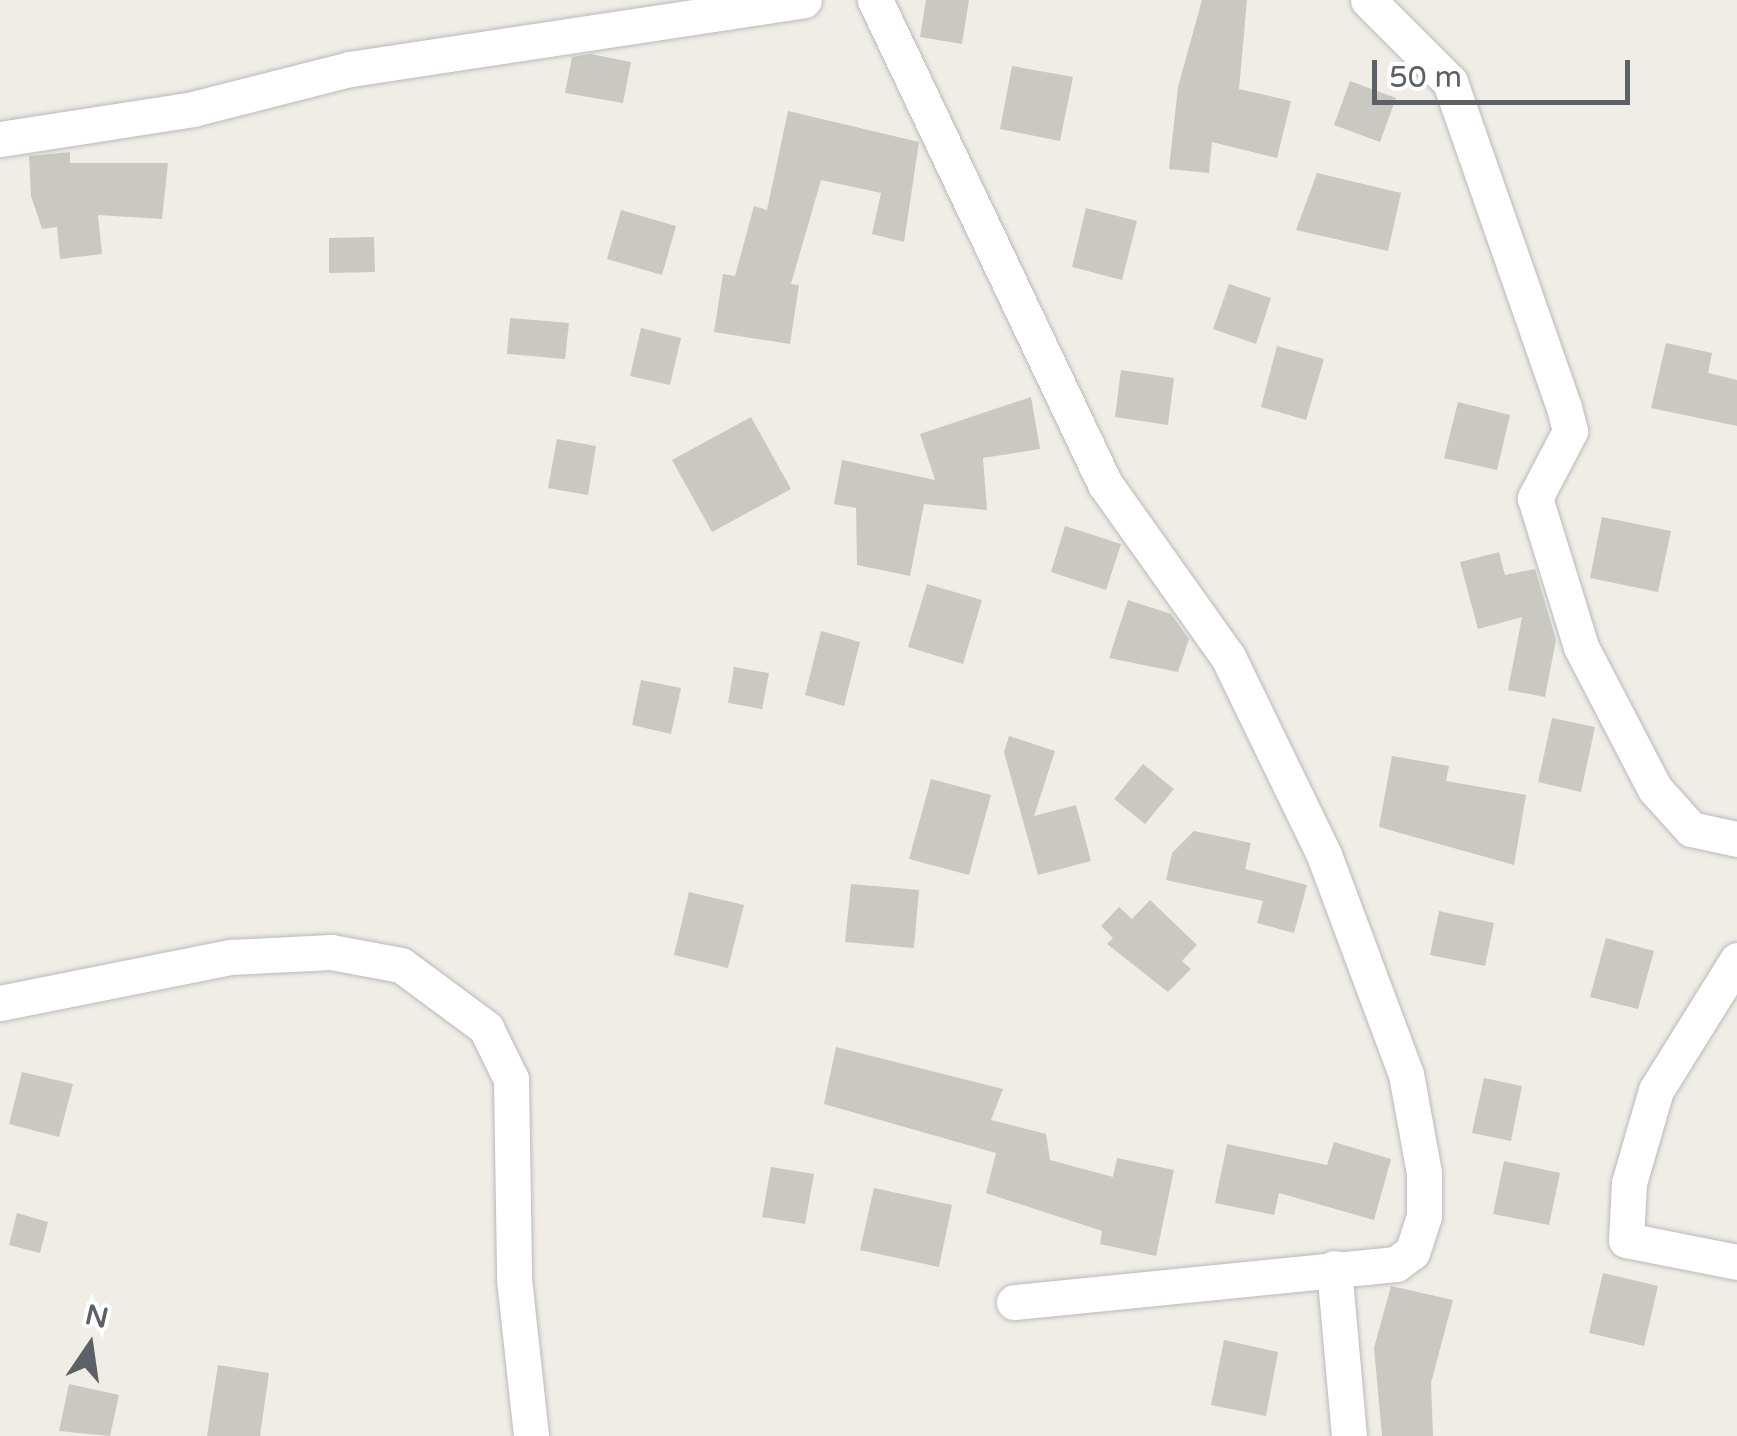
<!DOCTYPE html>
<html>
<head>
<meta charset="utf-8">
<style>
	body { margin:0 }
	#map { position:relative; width:1737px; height:1436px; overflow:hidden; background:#efede5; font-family:"Varela Round",sans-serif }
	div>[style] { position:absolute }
	.building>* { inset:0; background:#cac8c2 }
	.roads { filter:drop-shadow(0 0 2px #b8babe) drop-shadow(0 0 2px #b8babe) }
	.street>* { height:35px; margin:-17.5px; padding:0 17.5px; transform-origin:17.5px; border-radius:17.5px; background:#fff }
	span { translate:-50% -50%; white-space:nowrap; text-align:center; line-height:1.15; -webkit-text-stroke:10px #fff; paint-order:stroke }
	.north { position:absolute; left:40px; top:1296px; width:100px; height:100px; -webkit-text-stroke:8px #fff; paint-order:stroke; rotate:13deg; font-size:28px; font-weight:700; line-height:40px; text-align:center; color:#5d6065 }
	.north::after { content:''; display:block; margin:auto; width:35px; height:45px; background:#5d6065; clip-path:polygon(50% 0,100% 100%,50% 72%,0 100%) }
	.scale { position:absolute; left:1372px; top:60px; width:258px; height:45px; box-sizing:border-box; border:5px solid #5d6065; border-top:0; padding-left:12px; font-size:30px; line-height:35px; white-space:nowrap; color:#5d6065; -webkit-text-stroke:8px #fff; paint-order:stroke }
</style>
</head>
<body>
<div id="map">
	<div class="building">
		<div style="clip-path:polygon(926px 0,969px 0,962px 44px,920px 37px)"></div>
		<div style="clip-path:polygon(1202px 0,1247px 0,1239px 89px,1291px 101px,1277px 158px,1212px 142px,1209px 173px,1169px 169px,1178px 87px)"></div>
		<div style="clip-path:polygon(590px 54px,631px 62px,623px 103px,565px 93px,572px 57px)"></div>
		<div style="clip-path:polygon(1012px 66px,1073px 77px,1060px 141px,1000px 129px)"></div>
		<div style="clip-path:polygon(1350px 81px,1396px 98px,1380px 142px,1334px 125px)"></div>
		<div style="clip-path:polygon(788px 111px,919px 142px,904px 242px,872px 234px,881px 193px,821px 180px,791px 284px,799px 285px,790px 344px,714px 332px,723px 274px,735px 276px,754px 206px,767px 210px)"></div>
		<div style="clip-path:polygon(70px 152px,70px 163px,168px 163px,162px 219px,98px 215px,102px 254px,60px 259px,57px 227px,42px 229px,31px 196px,29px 156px)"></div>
		<div style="clip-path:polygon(1317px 173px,1401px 193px,1388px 251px,1296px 230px)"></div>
		<div style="clip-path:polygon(1086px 208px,1137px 221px,1122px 280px,1072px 267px)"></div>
		<div style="clip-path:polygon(621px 210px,676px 226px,662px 275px,607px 259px)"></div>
		<div style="clip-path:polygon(374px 237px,375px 272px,329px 273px,329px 238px)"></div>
		<div style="clip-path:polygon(1229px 284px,1271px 298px,1256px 344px,1213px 329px)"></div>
		<div style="clip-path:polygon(510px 318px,569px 323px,565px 359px,507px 354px)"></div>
		<div style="clip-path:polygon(641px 328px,681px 338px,670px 385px,630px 376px)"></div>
		<div style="clip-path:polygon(1666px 343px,1712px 353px,1708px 373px,1737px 380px,1737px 426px,1651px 408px)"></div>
		<div style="clip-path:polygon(1277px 346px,1324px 359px,1306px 420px,1261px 407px)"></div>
		<div style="clip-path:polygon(1121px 370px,1174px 378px,1168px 425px,1115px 417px)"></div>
		<div style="clip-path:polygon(1031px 397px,1040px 449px,983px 458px,987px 510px,924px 504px,910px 576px,857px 565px,856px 508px,834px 504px,842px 460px,935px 480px,920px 434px)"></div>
		<div style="clip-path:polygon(1458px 402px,1510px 415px,1497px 470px,1444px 458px)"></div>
		<div style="clip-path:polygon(751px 417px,791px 489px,712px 532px,672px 460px)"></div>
		<div style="clip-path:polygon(557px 439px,596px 446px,588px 495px,548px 488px)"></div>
		<div style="clip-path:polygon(1602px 517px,1671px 531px,1658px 592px,1590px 578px)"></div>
		<div style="clip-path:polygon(1065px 526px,1121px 544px,1106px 590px,1051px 572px)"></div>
		<div style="clip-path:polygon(1499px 552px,1505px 575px,1535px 569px,1556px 640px,1545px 697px,1508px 690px,1522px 617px,1478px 629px,1460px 562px)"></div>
		<div style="clip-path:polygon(927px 584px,982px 600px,963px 664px,908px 647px)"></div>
		<div style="clip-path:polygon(1128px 600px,1171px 614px,1189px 639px,1178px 672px,1109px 658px)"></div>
		<div style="clip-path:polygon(821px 631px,860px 642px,844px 706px,805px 695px)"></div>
		<div style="clip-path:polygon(734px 667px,769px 673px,762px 709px,728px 703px)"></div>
		<div style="clip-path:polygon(641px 680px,681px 688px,671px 734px,632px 725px)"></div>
		<div style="clip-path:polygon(1552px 718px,1595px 727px,1581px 792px,1538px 782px)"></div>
		<div style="clip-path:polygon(1009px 736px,1055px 751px,1034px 816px,1076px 805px,1091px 861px,1038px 875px,1004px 752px)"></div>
		<div style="clip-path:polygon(1392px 756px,1449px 766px,1446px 781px,1526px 795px,1514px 865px,1379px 827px)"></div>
		<div style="clip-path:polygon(1143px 764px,1174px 789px,1145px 824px,1114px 799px)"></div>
		<div style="clip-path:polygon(931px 779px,991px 795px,969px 875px,909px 859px)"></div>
		<div style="clip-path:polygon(1194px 831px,1251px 843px,1245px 869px,1307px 885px,1294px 933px,1257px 923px,1263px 901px,1166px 880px,1172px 853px)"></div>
		<div style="clip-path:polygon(851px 884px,919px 890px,914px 948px,845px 942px)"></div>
		<div style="clip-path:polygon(689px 892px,744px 905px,728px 968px,674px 955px)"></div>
		<div style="clip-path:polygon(1150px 900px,1197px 945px,1182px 961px,1191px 969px,1168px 992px,1107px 944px,1113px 938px,1101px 926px,1119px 907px,1132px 919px)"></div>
		<div style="clip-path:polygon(1439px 911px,1494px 923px,1485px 966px,1430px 955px)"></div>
		<div style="clip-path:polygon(1606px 938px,1654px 951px,1638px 1009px,1590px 997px)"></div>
		<div style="clip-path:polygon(836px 1047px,1003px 1089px,991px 1120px,1046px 1134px,1050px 1160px,1113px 1177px,1117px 1158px,1174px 1170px,1156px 1256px,1100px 1244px,1102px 1231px,986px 1193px,996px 1153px,824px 1104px)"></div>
		<div style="clip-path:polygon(22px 1072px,73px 1084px,59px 1137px,9px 1124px)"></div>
		<div style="clip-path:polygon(1484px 1078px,1522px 1086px,1511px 1141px,1472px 1133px)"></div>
		<div style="clip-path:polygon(1334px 1142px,1391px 1159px,1374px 1220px,1279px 1193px,1274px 1215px,1215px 1203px,1227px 1144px,1327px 1165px)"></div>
		<div style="clip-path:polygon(1504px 1161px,1560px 1173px,1549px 1225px,1493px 1214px)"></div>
		<div style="clip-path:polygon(771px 1167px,814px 1174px,805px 1224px,762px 1217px)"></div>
		<div style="clip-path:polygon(874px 1188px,952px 1205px,939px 1267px,860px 1250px)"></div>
		<div style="clip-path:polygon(17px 1213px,48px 1222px,40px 1253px,9px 1245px)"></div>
		<div style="clip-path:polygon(1603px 1273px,1658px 1286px,1644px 1346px,1589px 1333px)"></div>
		<div style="clip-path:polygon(1391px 1286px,1453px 1300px,1431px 1383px,1433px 1436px,1382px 1436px,1374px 1348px)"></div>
		<div style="clip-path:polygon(1224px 1340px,1278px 1352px,1266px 1416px,1211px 1405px)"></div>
		<div style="clip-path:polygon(218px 1365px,269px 1373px,260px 1436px,207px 1436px)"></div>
		<div style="clip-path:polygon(69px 1384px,119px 1395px,110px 1436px,59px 1431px)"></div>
	</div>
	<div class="roads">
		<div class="street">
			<div style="left:875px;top:0;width:536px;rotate:64.58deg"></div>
			<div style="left:1105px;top:484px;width:212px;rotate:54.6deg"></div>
			<div style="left:1228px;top:657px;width:220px;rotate:64.1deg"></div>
			<div style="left:1324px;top:855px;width:234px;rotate:69.5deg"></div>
			<div style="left:1406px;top:1074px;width:101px;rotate:79.7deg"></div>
			<div style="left:1424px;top:1173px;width:43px;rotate:90deg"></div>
			<div style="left:1424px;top:1216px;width:38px;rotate:108deg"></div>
			<div style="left:1412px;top:1252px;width:20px;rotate:143deg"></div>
			<div style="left:1396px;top:1264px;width:384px;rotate:174.3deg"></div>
			<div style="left:1368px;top:0;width:116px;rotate:45deg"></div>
			<div style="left:1450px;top:82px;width:345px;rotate:70.7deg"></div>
			<div style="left:1564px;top:408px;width:24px;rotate:75deg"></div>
			<div style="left:1570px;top:431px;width:76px;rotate:117.6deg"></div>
			<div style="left:1535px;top:498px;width:156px;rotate:72.8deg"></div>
			<div style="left:1581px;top:647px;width:160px;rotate:62.5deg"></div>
			<div style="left:1655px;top:789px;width:54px;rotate:48deg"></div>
			<div style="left:1691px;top:829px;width:47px;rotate:12.3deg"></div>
			<div style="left:0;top:139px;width:195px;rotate:-8.8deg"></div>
			<div style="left:193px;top:109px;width:162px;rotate:-14.3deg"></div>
			<div style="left:350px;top:69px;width:459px;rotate:-8.6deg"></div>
			<div style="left:1737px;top:960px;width:153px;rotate:121.9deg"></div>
			<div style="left:1656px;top:1090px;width:97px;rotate:106.2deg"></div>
			<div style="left:1629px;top:1183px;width:57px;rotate:93deg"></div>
			<div style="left:1626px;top:1240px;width:113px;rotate:11.2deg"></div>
			<div style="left:0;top:1003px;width:236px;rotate:-11.3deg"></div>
			<div style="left:231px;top:957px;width:100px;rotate:-2.9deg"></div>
			<div style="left:331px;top:952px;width:71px;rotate:10.5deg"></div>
			<div style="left:401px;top:965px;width:106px;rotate:36.5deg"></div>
			<div style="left:486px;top:1028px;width:57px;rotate:63.9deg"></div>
			<div style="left:511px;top:1079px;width:200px;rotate:89.1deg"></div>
			<div style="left:514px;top:1279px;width:158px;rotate:83.8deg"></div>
			<div style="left:1334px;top:1268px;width:169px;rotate:84.9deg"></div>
		</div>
	</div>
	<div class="north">N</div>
	<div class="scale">50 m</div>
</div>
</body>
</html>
